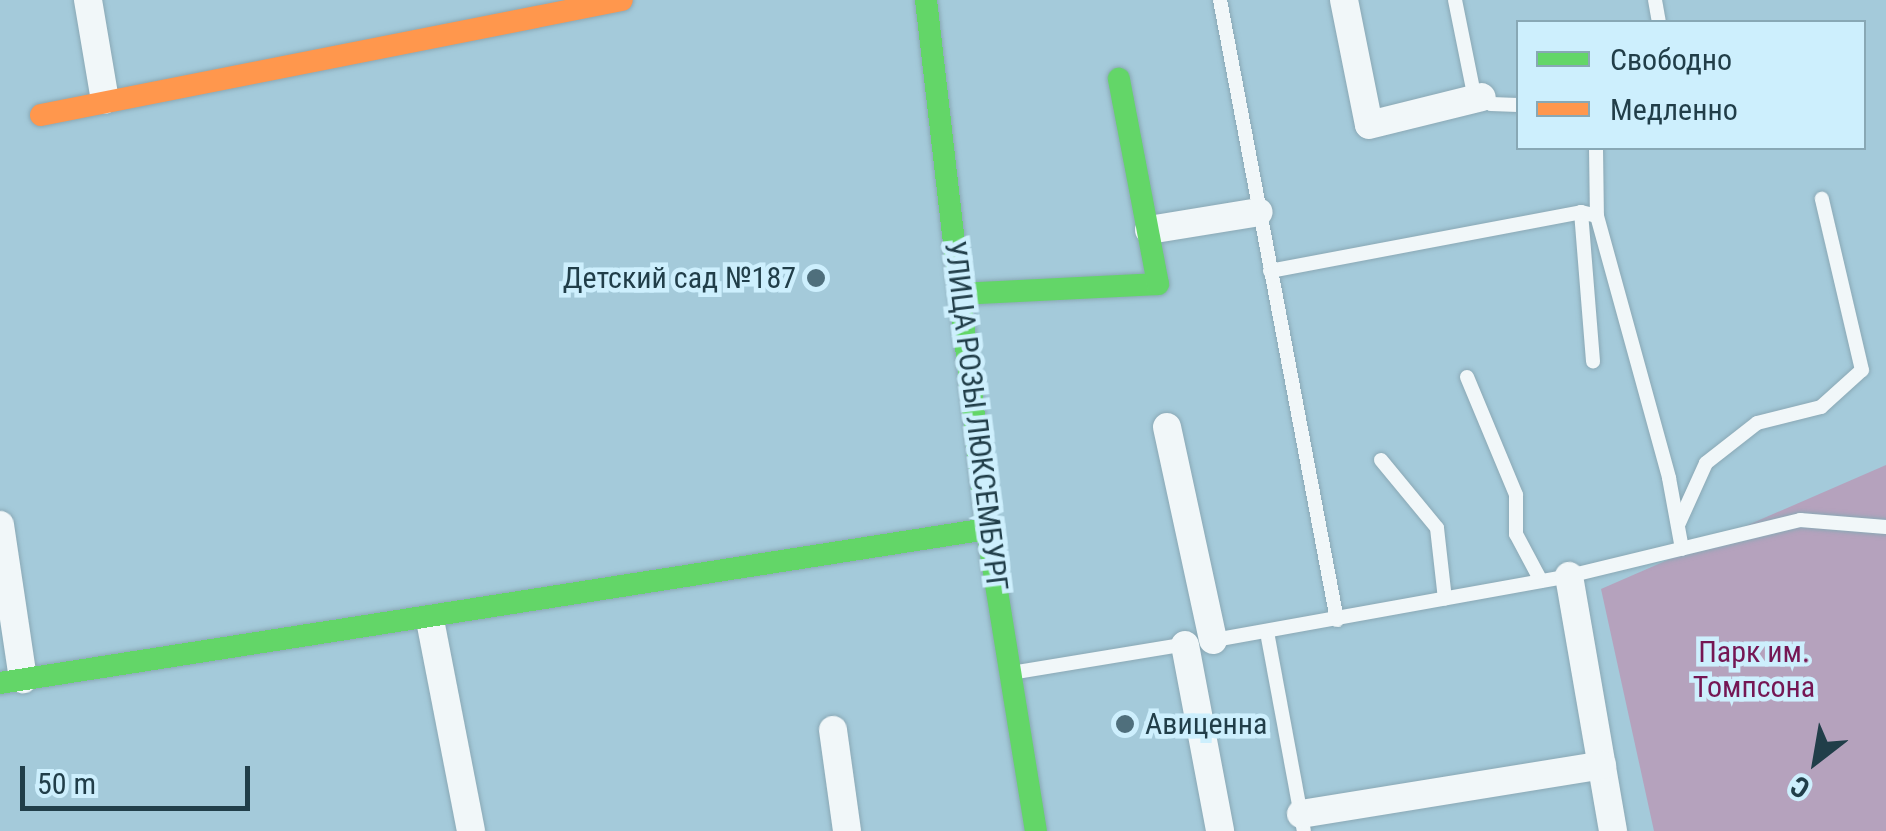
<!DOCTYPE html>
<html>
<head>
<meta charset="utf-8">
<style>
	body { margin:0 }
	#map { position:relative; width:1886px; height:831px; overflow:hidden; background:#a4cada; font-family:"Roboto Condensed",sans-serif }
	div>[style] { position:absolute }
	.green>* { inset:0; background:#b5a2bd }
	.roads { filter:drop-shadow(0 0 2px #8aa8b5) drop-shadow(0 0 2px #8aa8b5) }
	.lane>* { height:14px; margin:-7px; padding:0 7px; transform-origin:7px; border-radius:7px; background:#f1f7f9 }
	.street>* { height:28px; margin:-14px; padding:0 14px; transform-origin:14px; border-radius:14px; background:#f1f7f9 }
	.fast>* { height:22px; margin:-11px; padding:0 11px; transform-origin:11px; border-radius:11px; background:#63d668 }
	.slow>* { height:22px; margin:-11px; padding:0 11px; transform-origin:11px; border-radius:11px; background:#ff974d }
	.dots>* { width:28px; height:28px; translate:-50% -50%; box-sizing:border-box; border:5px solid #cdeffd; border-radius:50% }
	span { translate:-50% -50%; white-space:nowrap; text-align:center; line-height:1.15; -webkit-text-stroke:9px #cdeffd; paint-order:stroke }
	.poi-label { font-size:30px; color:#213e49 }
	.right { translate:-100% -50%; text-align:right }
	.left { translate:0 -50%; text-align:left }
	.street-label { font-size:30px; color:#213e49 }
	.park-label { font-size:30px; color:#751754 }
	.legend { position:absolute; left:1516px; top:20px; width:350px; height:130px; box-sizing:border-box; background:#cdeffd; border:2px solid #88a8b5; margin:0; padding:12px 18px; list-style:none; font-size:30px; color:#213e49 }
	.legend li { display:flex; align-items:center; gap:20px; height:50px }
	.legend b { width:50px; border:2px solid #88a8b5 }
	.north { position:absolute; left:1766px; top:711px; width:100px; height:100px; -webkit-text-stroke:8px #cdeffd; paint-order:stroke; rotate:211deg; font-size:28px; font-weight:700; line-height:40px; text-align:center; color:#213e49 }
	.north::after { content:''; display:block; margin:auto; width:35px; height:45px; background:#213e49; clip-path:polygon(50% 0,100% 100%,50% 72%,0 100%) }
	.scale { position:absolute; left:20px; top:766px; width:230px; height:45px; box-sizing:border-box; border:5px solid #213e49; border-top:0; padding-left:12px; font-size:30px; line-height:35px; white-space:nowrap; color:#213e49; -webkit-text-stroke:8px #cdeffd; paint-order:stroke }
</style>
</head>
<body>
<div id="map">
	<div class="green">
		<div style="clip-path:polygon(1886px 465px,1886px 831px,1654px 831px,1601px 589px)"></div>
	</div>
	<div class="roads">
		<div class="lane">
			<div style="left:1220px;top:0;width:631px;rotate:79.31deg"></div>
			<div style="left:1455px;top:0;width:91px;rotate:78.6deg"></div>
			<div style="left:1473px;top:89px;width:23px;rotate:40deg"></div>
			<div style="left:1491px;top:104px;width:27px;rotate:2deg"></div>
			<div style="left:1655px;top:0;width:22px;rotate:80deg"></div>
			<div style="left:1596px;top:148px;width:68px;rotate:89.2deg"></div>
			<div style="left:1581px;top:212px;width:150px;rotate:85.4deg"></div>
			<div style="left:1270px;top:271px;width:317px;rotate:-10.7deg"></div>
			<div style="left:1581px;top:212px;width:16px;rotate:14deg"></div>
			<div style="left:1597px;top:216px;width:272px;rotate:74.6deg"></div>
			<div style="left:1669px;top:478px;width:72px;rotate:79.6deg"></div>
			<div style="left:1467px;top:377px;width:128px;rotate:67.4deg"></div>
			<div style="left:1516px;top:495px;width:39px;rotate:90deg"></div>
			<div style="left:1516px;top:534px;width:53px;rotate:62deg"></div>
			<div style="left:1381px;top:460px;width:88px;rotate:50.5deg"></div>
			<div style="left:1437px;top:528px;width:71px;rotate:83.6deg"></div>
			<div style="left:1678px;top:525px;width:68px;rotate:-65.7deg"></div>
			<div style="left:1706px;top:463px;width:65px;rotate:-38.1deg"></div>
			<div style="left:1757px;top:423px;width:66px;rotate:-14deg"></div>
			<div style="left:1821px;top:407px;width:55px;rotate:-42.1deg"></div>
			<div style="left:1862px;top:370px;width:176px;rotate:-103.2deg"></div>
			<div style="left:1267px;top:632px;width:202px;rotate:79.5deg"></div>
			<div style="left:1209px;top:641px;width:366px;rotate:-10.2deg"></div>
			<div style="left:1569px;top:576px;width:238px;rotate:-13.6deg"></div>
			<div style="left:1800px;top:520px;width:86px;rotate:4.7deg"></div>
			<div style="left:1011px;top:673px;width:178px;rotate:-9.4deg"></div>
		</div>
		<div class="street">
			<div style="left:88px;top:0;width:101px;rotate:80.4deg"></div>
			<div style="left:1344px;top:0;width:127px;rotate:78.7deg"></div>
			<div style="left:1369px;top:125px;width:116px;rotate:-13.9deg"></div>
			<div style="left:1149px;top:230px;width:111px;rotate:-9.3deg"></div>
			<div style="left:1167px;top:427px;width:218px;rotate:77.8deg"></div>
			<div style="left:0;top:525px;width:156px;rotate:81.5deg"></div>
			<div style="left:1569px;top:576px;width:259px;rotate:80.2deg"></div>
			<div style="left:430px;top:620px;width:215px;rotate:79deg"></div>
			<div style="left:1185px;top:645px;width:189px;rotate:79.3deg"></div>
			<div style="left:833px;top:730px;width:102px;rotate:82.1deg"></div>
			<div style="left:1301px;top:814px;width:305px;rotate:-9.2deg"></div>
		</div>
		<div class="fast">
			<div style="left:926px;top:0;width:533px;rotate:83.42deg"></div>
			<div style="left:987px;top:529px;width:306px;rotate:80.8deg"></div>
			<div style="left:960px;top:294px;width:198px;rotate:-2.9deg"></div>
			<div style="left:1158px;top:284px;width:209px;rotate:-100.8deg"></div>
			<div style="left:0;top:683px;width:999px;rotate:-8.87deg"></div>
		</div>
		<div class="slow">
			<div style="left:41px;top:115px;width:592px;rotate:-11.2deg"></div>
		</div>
	</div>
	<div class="dots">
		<div style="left:816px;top:278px;background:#4f6f7c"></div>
		<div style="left:1125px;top:724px;background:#4f6f7c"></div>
	</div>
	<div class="poi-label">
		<span class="right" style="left:796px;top:278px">Детский сад №187</span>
		<span class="left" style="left:1145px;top:724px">Авиценна</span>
	</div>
	<div class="street-label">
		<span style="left:976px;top:416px;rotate:83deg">УЛИЦА РОЗЫ ЛЮКСЕМБУРГ</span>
	</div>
	<div class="park-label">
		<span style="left:1754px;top:669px">Парк им.<br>Томпсона</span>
	</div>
	<ul class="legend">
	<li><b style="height:12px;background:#63d668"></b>Свободно</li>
	<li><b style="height:12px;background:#ff974d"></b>Медленно</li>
	</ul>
	<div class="north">С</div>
	<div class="scale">50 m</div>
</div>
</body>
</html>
